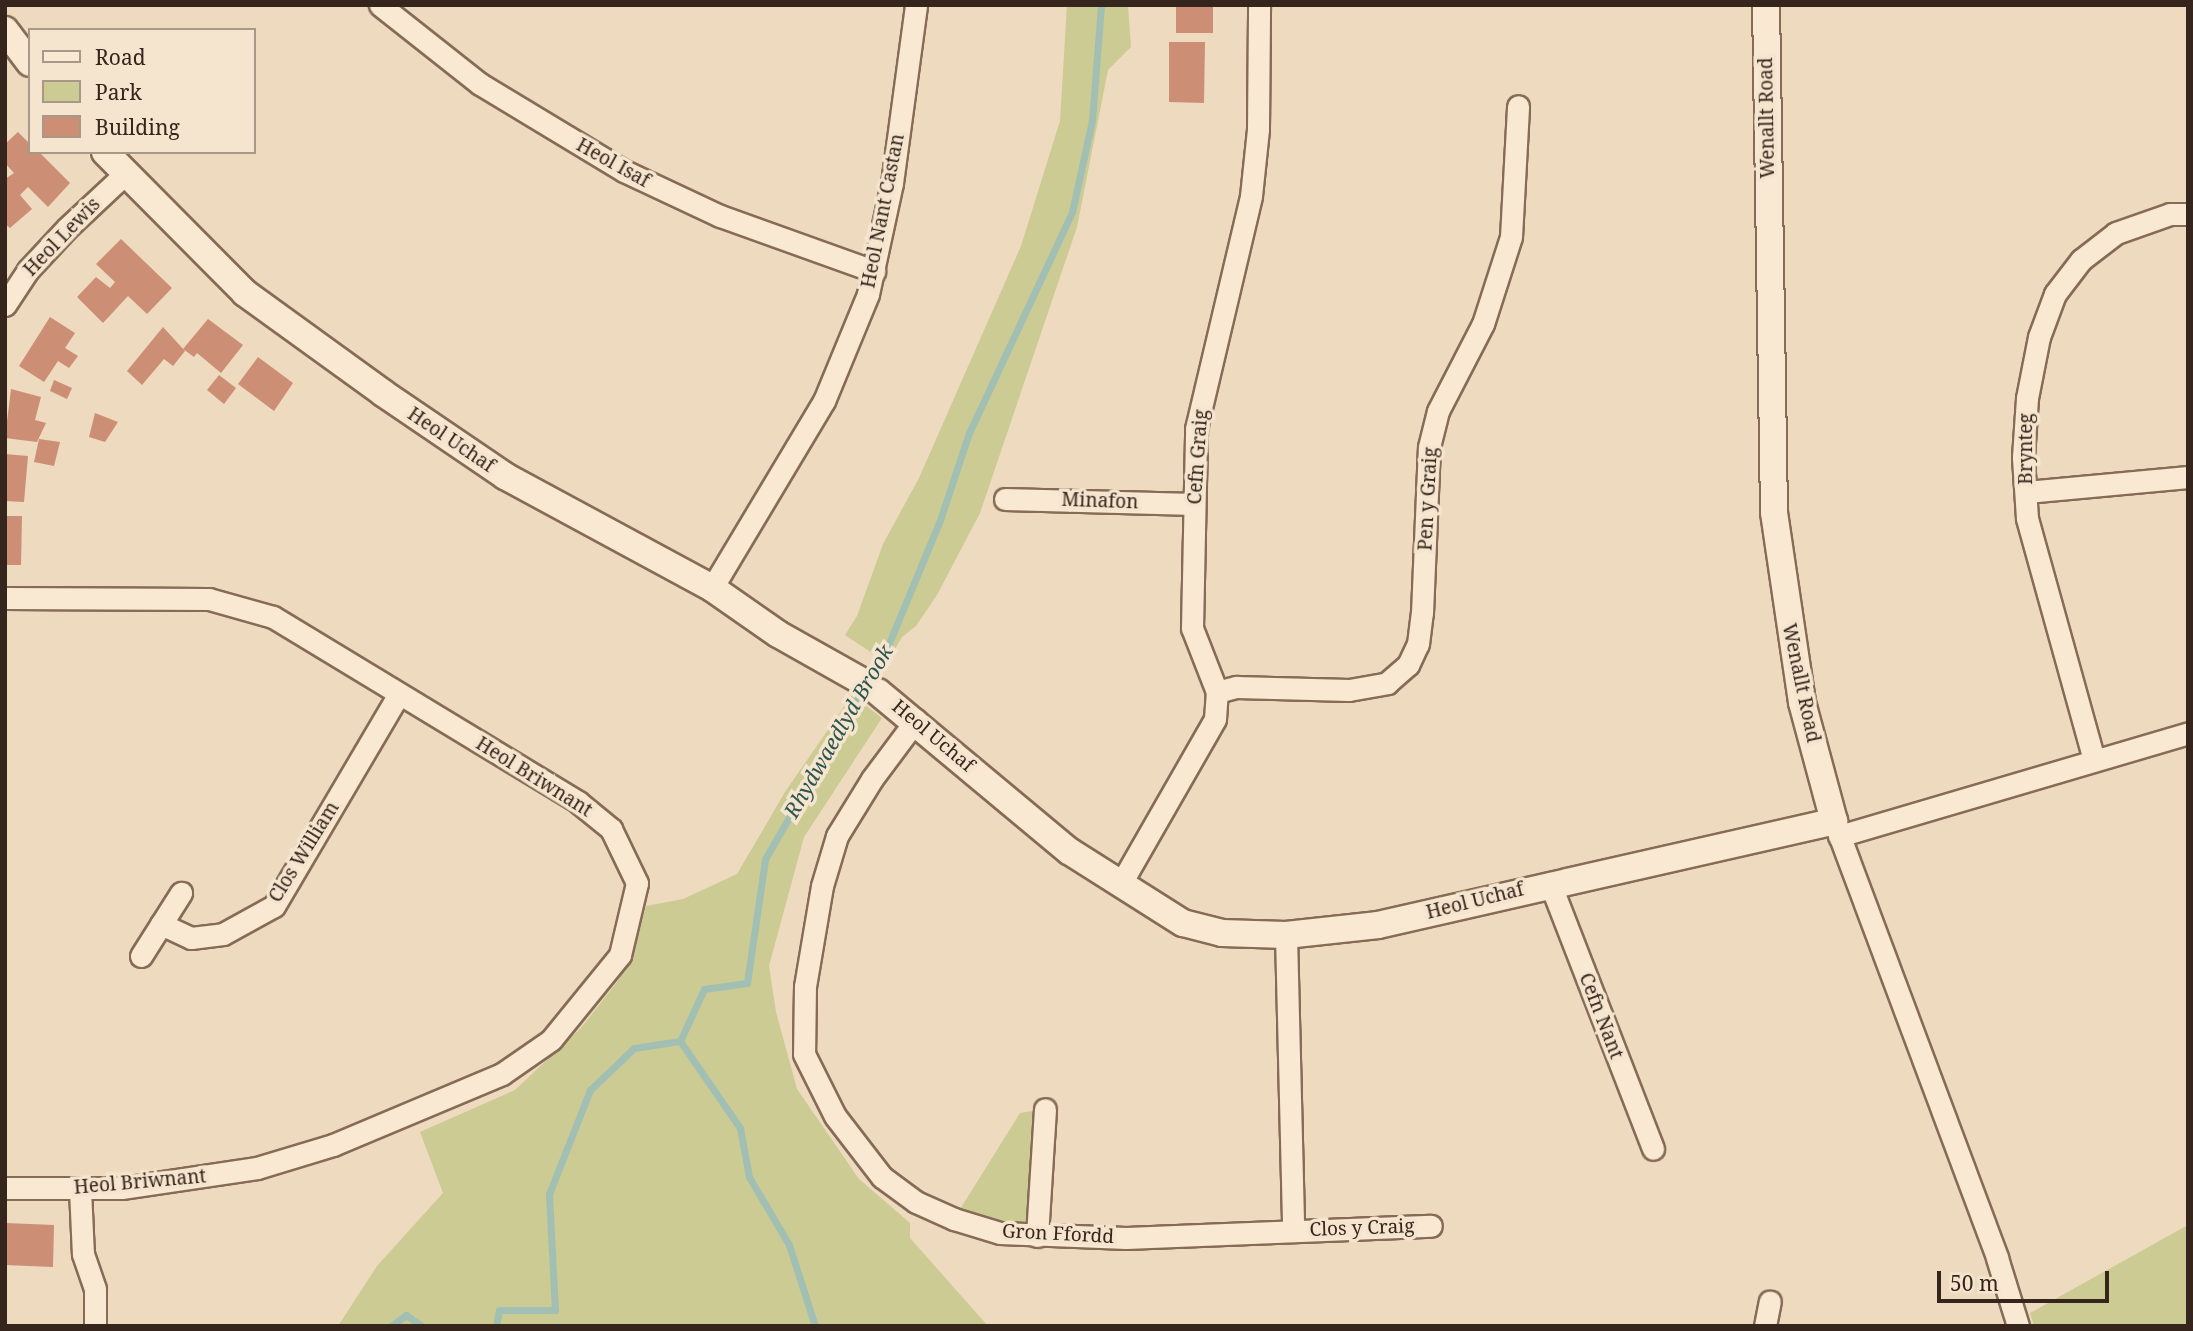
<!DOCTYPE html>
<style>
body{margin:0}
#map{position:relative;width:2193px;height:1331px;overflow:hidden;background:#eedabf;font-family:"Noto Serif",serif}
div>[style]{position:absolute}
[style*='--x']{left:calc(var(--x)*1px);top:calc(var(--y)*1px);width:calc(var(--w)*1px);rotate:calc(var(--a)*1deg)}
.green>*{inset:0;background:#cbcb93}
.stream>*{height:7px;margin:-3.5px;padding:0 3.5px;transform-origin:3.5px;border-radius:3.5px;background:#a2bfb3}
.building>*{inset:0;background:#cc8e74}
.roads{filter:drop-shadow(2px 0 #866b57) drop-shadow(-2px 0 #866b57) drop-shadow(0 2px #866b57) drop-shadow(0 -2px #866b57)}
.minor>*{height:21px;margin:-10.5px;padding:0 10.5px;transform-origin:10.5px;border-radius:10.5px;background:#f9e8d2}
.tertiary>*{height:26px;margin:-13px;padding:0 13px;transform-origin:13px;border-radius:13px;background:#f9e8d2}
span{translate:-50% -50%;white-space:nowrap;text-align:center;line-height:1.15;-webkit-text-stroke:7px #f5e5ce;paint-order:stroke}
.street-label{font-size:19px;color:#35251c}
.water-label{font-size:21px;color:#2b554e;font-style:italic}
.frame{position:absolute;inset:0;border:7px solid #35251c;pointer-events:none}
.legend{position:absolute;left:28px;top:28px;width:228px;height:126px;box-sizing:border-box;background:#f5e5ce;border:2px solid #a89887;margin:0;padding:9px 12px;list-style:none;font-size:21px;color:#35251c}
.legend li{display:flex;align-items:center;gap:14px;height:35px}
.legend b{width:35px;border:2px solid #a89887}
.scale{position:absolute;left:1937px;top:1271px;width:172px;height:32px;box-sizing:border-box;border:4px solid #35251c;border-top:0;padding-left:9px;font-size:21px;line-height:24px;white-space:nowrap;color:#35251c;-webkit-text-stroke:5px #f5e5ce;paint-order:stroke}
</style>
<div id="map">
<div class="green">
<i style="clip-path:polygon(1067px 5px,1128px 5px,1131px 47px,1108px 70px,1077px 227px,980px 513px,937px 595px,916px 626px,902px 637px,887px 663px,845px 635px,857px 616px,883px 544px,919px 478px,1021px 246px,1060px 121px)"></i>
<i style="clip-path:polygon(852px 695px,882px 718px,804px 837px,769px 966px,776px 1012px,797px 1089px,859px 1179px,910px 1223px,910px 1238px,988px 1326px,338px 1326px,377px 1266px,443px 1193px,420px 1132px,515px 1090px,580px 1029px,617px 982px,633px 951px,646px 906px,683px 899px,737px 874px,785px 792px)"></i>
<i style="clip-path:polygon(1045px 1109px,1037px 1236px,954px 1219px,1020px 1113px)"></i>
<i style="clip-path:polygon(2188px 1225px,2188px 1326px,2034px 1326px,2030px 1313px)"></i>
</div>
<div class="stream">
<i style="--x:680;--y:1041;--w:106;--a:55.4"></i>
<i style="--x:740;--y:1128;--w:50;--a:79.6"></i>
<i style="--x:749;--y:1177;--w:79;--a:59.5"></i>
<i style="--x:789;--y:1245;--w:85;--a:72.2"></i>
<i style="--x:391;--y:1326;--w:19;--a:-36"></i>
<i style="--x:406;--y:1315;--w:19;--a:35"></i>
<i style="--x:496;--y:1326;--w:16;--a:-79"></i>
<i style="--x:499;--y:1310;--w:56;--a:0"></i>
<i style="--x:555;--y:1310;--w:116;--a:-93"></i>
<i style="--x:549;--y:1194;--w:112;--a:-68.5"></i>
<i style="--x:590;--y:1090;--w:61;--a:-43.7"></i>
<i style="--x:634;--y:1048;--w:47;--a:-8.7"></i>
<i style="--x:680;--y:1041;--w:57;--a:-65.2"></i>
<i style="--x:704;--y:989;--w:43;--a:-7.9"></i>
<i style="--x:747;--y:983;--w:125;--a:-81.7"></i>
<i style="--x:765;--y:859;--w:244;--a:-60"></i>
<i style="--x:887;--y:648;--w:139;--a:-67.5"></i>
<i style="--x:940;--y:520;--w:92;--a:-71.6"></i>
<i style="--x:969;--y:433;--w:244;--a:-65"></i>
<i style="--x:1072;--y:212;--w:94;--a:-77.7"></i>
<i style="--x:1092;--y:120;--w:115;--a:-85.5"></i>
</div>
<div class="building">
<i style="clip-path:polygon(1176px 5px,1213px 5px,1213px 33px,1176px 33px)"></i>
<i style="clip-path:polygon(1169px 42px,1205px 42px,1204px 103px,1169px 102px)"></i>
<i style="clip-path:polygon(18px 132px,30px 144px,30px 152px,39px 152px,70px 183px,48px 207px,28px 187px,20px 195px,32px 209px,10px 228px,5px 224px,5px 179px,14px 173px,5px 163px,5px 144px)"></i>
<i style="clip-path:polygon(121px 239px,172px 288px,147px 314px,128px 296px,103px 323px,77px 297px,96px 277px,110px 288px,115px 282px,96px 264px)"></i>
<i style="clip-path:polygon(50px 317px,75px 333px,65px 348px,78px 356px,69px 368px,58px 361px,44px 382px,19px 366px)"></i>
<i style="clip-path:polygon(208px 319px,243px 345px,221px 373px,197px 353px,194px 357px,183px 349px)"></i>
<i style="clip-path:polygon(163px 327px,185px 351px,173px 366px,164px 359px,142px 385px,127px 371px)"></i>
<i style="clip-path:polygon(258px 357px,293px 383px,274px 411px,238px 384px)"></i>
<i style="clip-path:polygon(219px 375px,236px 388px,224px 404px,207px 390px)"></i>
<i style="clip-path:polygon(54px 380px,72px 388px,67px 399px,50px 391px)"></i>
<i style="clip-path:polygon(11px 389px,41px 397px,35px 420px,46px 423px,37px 442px,5px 438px)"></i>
<i style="clip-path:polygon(95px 413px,118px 422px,105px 442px,89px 437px)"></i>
<i style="clip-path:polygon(39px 439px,60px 442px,54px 466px,34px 462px)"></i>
<i style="clip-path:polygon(5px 454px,28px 456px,24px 502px,5px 501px)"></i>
<i style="clip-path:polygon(5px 516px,22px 516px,21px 565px,5px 565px)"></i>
<i style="clip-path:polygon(5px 1223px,54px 1225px,53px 1267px,5px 1265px)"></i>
</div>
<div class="roads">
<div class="minor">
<i style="--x:380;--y:5;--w:127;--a:38.3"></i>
<i style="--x:480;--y:84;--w:168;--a:31.1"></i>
<i style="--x:624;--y:171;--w:106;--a:25.1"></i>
<i style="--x:720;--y:216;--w:164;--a:19.7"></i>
<i style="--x:5;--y:305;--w:42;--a:-56.7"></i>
<i style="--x:28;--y:270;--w:57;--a:-47.1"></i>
<i style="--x:67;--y:228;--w:79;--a:-43"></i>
<i style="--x:2026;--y:492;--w:163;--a:-5.3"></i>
<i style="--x:1005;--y:499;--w:189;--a:1.5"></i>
<i style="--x:712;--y:588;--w:218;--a:-59.1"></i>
<i style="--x:824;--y:401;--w:116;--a:-67.6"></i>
<i style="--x:868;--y:294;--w:114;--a:-77.8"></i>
<i style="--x:892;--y:183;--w:180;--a:-82.3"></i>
<i style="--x:5;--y:598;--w:204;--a:0.3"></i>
<i style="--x:209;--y:599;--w:66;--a:15.7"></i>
<i style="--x:273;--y:617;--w:357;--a:31.2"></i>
<i style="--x:578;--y:802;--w:43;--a:39.3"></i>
<i style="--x:611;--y:829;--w:60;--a:64.3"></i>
<i style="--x:637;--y:883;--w:74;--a:103.3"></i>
<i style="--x:620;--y:955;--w:109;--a:129.1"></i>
<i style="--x:551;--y:1040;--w:60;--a:145.2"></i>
<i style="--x:502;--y:1074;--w:183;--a:157.2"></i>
<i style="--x:333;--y:1145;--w:79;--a:163.2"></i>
<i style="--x:257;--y:1168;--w:137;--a:171.6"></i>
<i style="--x:121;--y:1188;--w:116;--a:180"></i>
<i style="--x:1217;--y:692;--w:20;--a:-15"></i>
<i style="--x:1236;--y:687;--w:113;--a:1.5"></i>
<i style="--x:1349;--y:690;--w:39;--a:-10"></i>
<i style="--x:1387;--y:683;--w:28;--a:-41"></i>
<i style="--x:1408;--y:665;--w:23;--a:-65"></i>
<i style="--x:1418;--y:644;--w:31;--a:-83"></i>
<i style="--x:1422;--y:613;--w:166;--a:-87.6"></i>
<i style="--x:1429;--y:447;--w:37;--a:-76"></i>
<i style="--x:1438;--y:411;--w:98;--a:-62.7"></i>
<i style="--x:1483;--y:324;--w:91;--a:-72.2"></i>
<i style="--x:1511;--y:237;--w:131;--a:-86.9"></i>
<i style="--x:916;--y:720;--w:74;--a:126.7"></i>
<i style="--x:872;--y:779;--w:67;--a:121.6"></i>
<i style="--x:837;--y:836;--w:52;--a:106.7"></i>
<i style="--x:822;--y:886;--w:101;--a:99.6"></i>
<i style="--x:805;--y:986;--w:68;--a:90.8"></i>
<i style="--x:804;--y:1054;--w:69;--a:63.4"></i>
<i style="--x:835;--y:1116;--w:77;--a:52.4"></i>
<i style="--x:882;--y:1177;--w:42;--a:36.3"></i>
<i style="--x:916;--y:1202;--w:42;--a:24.1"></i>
<i style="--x:954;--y:1219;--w:48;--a:16.9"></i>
<i style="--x:1000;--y:1233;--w:126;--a:2.3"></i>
<i style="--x:1126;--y:1238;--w:305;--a:-2.3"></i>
<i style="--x:2094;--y:760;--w:251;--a:-105.5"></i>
<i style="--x:2027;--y:518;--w:61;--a:-93.8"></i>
<i style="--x:2023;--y:457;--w:59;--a:-86.1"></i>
<i style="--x:2027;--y:398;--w:62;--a:-78.9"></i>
<i style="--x:2039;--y:337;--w:46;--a:-69.6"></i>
<i style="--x:2055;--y:294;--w:43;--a:-52.6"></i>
<i style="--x:2081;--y:260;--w:44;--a:-37.6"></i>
<i style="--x:2116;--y:233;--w:57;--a:-19.4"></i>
<i style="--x:2170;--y:214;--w:18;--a:0"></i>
<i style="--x:1834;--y:821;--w:466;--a:69.5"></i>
<i style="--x:1997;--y:1258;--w:71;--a:72.8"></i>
<i style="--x:1839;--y:836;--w:364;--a:-16.4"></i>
<i style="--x:1550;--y:883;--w:285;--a:68.8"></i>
<i style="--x:1120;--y:885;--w:191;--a:-60.2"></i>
<i style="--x:1215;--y:719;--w:27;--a:-86"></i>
<i style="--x:1217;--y:692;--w:69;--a:-111.3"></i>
<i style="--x:1192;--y:628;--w:199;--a:-88.8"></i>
<i style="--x:1196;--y:429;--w:239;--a:-76.7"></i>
<i style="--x:1251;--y:196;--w:67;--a:-84"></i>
<i style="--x:1258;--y:129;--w:124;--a:-89.5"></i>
<i style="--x:161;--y:924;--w:33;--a:25"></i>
<i style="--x:191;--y:938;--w:32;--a:-7"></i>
<i style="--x:223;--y:934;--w:58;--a:-28.8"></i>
<i style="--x:274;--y:906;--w:246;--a:-59.5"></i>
<i style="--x:1286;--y:935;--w:295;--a:88.6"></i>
<i style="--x:141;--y:956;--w:75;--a:-57.6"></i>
<i style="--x:80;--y:1189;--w:65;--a:87.4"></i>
<i style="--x:83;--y:1254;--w:37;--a:71"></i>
<i style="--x:95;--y:1289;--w:37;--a:90"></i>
<i style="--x:1037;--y:1236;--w:127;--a:-86.4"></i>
<i style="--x:1765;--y:1326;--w:25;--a:-79"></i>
</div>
<div class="tertiary">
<i style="--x:5;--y:30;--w:41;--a:52.9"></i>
<i style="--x:105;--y:152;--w:199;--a:45.2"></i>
<i style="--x:245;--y:293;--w:170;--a:35.9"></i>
<i style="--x:383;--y:393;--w:148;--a:34.2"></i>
<i style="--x:505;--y:476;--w:235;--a:28.4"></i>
<i style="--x:712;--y:588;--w:80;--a:34.9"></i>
<i style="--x:778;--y:634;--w:92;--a:29.4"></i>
<i style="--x:878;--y:692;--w:249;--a:39.8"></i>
<i style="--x:1069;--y:851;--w:135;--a:32.3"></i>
<i style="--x:1183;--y:923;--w:40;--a:14.4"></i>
<i style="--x:1222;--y:933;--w:64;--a:1.8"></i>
<i style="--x:1286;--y:935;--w:93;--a:-6.2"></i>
<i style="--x:1378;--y:925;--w:468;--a:-12.8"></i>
<i style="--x:1834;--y:821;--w:123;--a:-105.1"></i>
<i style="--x:1802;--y:702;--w:192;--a:-98.4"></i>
<i style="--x:1774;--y:512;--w:507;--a:-90.9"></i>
</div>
</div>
<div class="street-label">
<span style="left:1767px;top:118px;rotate:-91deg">Wenallt Road</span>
<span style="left:613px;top:163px;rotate:29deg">Heol Isaf</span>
<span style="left:883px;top:211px;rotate:-79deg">Heol Nant Castan</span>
<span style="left:62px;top:237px;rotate:-46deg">Heol Lewis</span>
<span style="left:451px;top:440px;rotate:34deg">Heol Uchaf</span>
<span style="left:2026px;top:449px;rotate:-90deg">Brynteg</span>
<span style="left:1198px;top:457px;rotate:-86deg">Cefn Graig</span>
<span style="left:1428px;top:499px;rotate:-87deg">Pen y Graig</span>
<span style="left:1100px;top:501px;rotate:2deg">Minafon</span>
<span style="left:1801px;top:683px;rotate:78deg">Wenallt Road</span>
<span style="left:933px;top:736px;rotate:40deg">Heol Uchaf</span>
<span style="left:534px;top:777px;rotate:32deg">Heol Briwnant</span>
<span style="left:304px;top:852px;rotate:-58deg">Clos William</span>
<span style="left:1475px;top:901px;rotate:-14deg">Heol Uchaf</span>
<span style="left:1601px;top:1016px;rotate:69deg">Cefn Nant</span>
<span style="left:140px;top:1182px;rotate:-5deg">Heol Briwnant</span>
<span style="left:1362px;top:1228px;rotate:-2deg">Clos y Craig</span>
<span style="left:1058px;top:1234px;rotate:3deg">Gron Ffordd</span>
</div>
<div class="water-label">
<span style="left:838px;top:731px;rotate:-60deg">Rhydwaedlyd Brook</span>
</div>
<div class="frame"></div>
<ul class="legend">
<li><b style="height:9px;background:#f9e8d2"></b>Road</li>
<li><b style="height:19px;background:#cbcb93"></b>Park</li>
<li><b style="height:19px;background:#cc8e74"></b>Building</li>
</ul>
<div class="scale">50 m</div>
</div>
